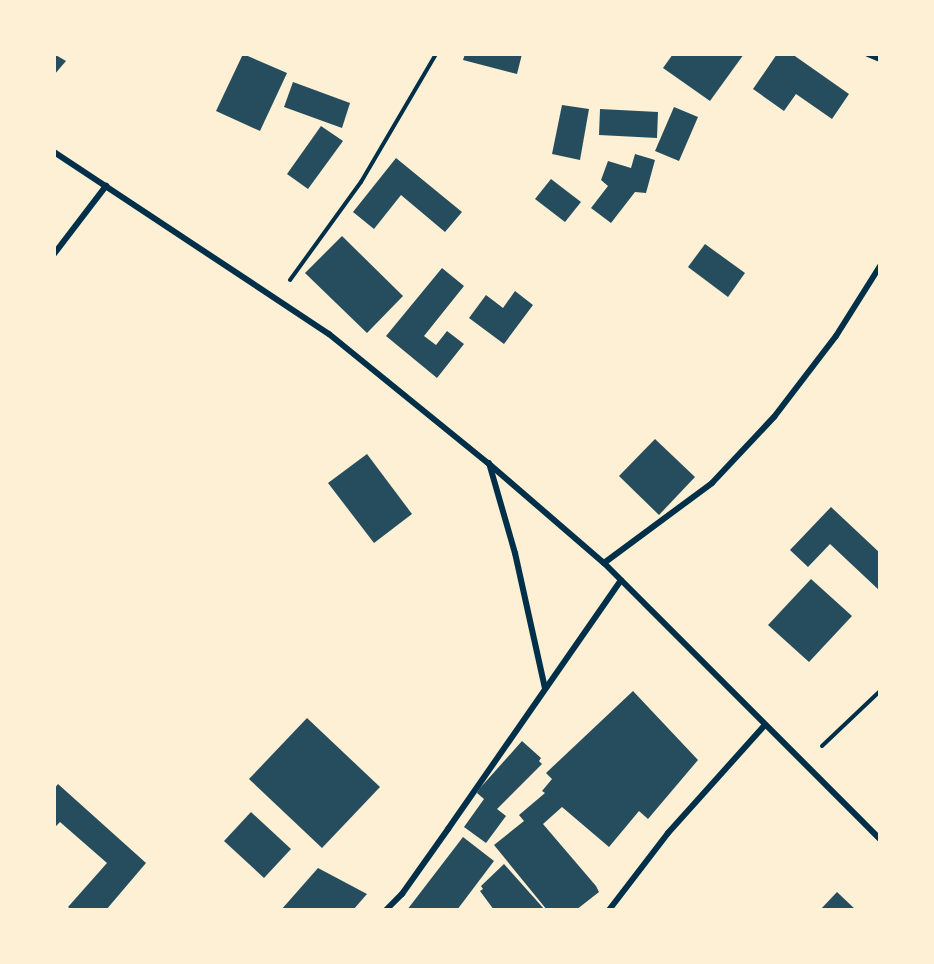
<!DOCTYPE html>
<style>
body{margin:0}
#map{position:relative;width:934px;height:964px;overflow:hidden;background:#fdf0d5;font-family:"Roboto Serif",serif}
div>[style]{position:absolute}
[style*='--x']{left:calc(var(--x)*1px);top:calc(var(--y)*1px);width:calc(var(--w)*1px);rotate:calc(var(--a)*1deg)}
.building>*{inset:0;background:#264d5e}
.path>*{height:4px;margin:-2px;padding:0 2px;transform-origin:2px;border-radius:2px;background:#003049}
.minor>*{height:6px;margin:-3px;padding:0 3px;transform-origin:3px;border-radius:3px;background:#003049}
span{translate:-50% -50%;white-space:nowrap;text-align:center;line-height:1.15;-webkit-text-stroke:5px #fdf0d5;paint-order:stroke}
.frame{position:absolute;inset:0;border:56px solid #fdf0d5;pointer-events:none}
</style>
<div id="map">
<div class="building">
<i style="clip-path:polygon(54px 54px,66px 61px,54px 75px)"></i>
<i style="clip-path:polygon(243px 54px,287px 73px,260px 131px,216px 111px)"></i>
<i style="clip-path:polygon(465px 54px,522px 54px,517px 74px,463px 60px)"></i>
<i style="clip-path:polygon(673px 54px,744px 54px,710px 101px,663px 68px)"></i>
<i style="clip-path:polygon(777px 54px,792px 54px,849px 94px,832px 119px,796px 94px,784px 111px,753px 89px)"></i>
<i style="clip-path:polygon(293px 82px,350px 103px,342px 128px,284px 107px)"></i>
<i style="clip-path:polygon(562px 105px,589px 109px,580px 160px,552px 154px)"></i>
<i style="clip-path:polygon(674px 107px,698px 117px,679px 161px,655px 151px)"></i>
<i style="clip-path:polygon(600px 109px,658px 112px,657px 138px,599px 135px)"></i>
<i style="clip-path:polygon(321px 126px,343px 141px,308px 189px,287px 174px)"></i>
<i style="clip-path:polygon(635px 154px,655px 160px,646px 193px,635px 192px,611px 223px,591px 208px,608px 186px,601px 180px,608px 161px,631px 168px)"></i>
<i style="clip-path:polygon(396px 158px,462px 212px,445px 232px,401px 195px,374px 229px,353px 212px)"></i>
<i style="clip-path:polygon(551px 179px,581px 202px,565px 222px,535px 199px)"></i>
<i style="clip-path:polygon(342px 236px,403px 296px,367px 333px,305px 273px)"></i>
<i style="clip-path:polygon(705px 244px,745px 273px,728px 297px,688px 267px)"></i>
<i style="clip-path:polygon(442px 268px,464px 286px,424px 336px,436px 345px,447px 331px,464px 344px,437px 378px,386px 336px)"></i>
<i style="clip-path:polygon(515px 291px,533px 305px,504px 344px,469px 318px,486px 295px,503px 308px)"></i>
<i style="clip-path:polygon(655px 439px,695px 477px,659px 515px,619px 476px)"></i>
<i style="clip-path:polygon(367px 454px,412px 514px,374px 543px,328px 483px)"></i>
<i style="clip-path:polygon(831px 507px,880px 553px,880px 591px,830px 544px,808px 567px,790px 550px)"></i>
<i style="clip-path:polygon(811px 579px,852px 616px,809px 662px,768px 625px)"></i>
<i style="clip-path:polygon(633px 691px,698px 760px,648px 819px,639px 811px,609px 847px,562px 807px,543px 824px,596px 886px,599px 892px,576px 910px,547px 910px,494px 845px,524px 821px,519px 815px,545px 793px,542px 791px,552px 779px,546px 773px)"></i>
<i style="clip-path:polygon(307px 718px,380px 787px,322px 848px,249px 779px)"></i>
<i style="clip-path:polygon(522px 741px,541px 758px,539px 761px,542px 764px,497px 809px,506px 816px,486px 843px,464px 827px,484px 799px,477px 793px,480px 788px)"></i>
<i style="clip-path:polygon(58px 784px,146px 863px,106px 910px,72px 910px,68px 907px,107px 863px,60px 822px,54px 828px,54px 789px)"></i>
<i style="clip-path:polygon(251px 812px,291px 849px,264px 878px,224px 841px)"></i>
<i style="clip-path:polygon(463px 837px,494px 861px,457px 910px,407px 910px)"></i>
<i style="clip-path:polygon(504px 864px,545px 910px,494px 910px,480px 891px,483px 889px,481px 886px)"></i>
<i style="clip-path:polygon(318px 868px,367px 894px,353px 910px,281px 910px)"></i>
<i style="clip-path:polygon(837px 892px,856px 910px,820px 910px)"></i>
</div>
<div class="path">
<i style="--x:290;--y:280;--w:121;--a:-54.1"></i>
<i style="--x:361;--y:182;--w:148;--a:-59.6"></i>
<i style="--x:822;--y:746;--w:80;--a:-43.5"></i>
</div>
<div class="minor">
<i style="--x:868;--y:54;--w:13;--a:23"></i>
<i style="--x:54;--y:152;--w:330;--a:33.5"></i>
<i style="--x:329;--y:334;--w:205;--a:39.1"></i>
<i style="--x:488;--y:463;--w:153;--a:40.8"></i>
<i style="--x:604;--y:563;--w:390;--a:45"></i>
<i style="--x:54;--y:254;--w:86;--a:-52.6"></i>
<i style="--x:489;--y:463;--w:94;--a:73.9"></i>
<i style="--x:515;--y:553;--w:138;--a:77.5"></i>
<i style="--x:604;--y:563;--w:134;--a:-36.5"></i>
<i style="--x:712;--y:483;--w:91;--a:-46.8"></i>
<i style="--x:774;--y:417;--w:102;--a:-52.6"></i>
<i style="--x:836;--y:336;--w:83;--a:-57.8"></i>
<i style="--x:386;--y:910;--w:23;--a:-45"></i>
<i style="--x:402;--y:894;--w:80;--a:-54.7"></i>
<i style="--x:448;--y:829;--w:303;--a:-55.2"></i>
<i style="--x:609;--y:910;--w:97;--a:-52.5"></i>
<i style="--x:668;--y:833;--w:145;--a:-48.1"></i>
</div>
<div class="frame"></div>
</div>
